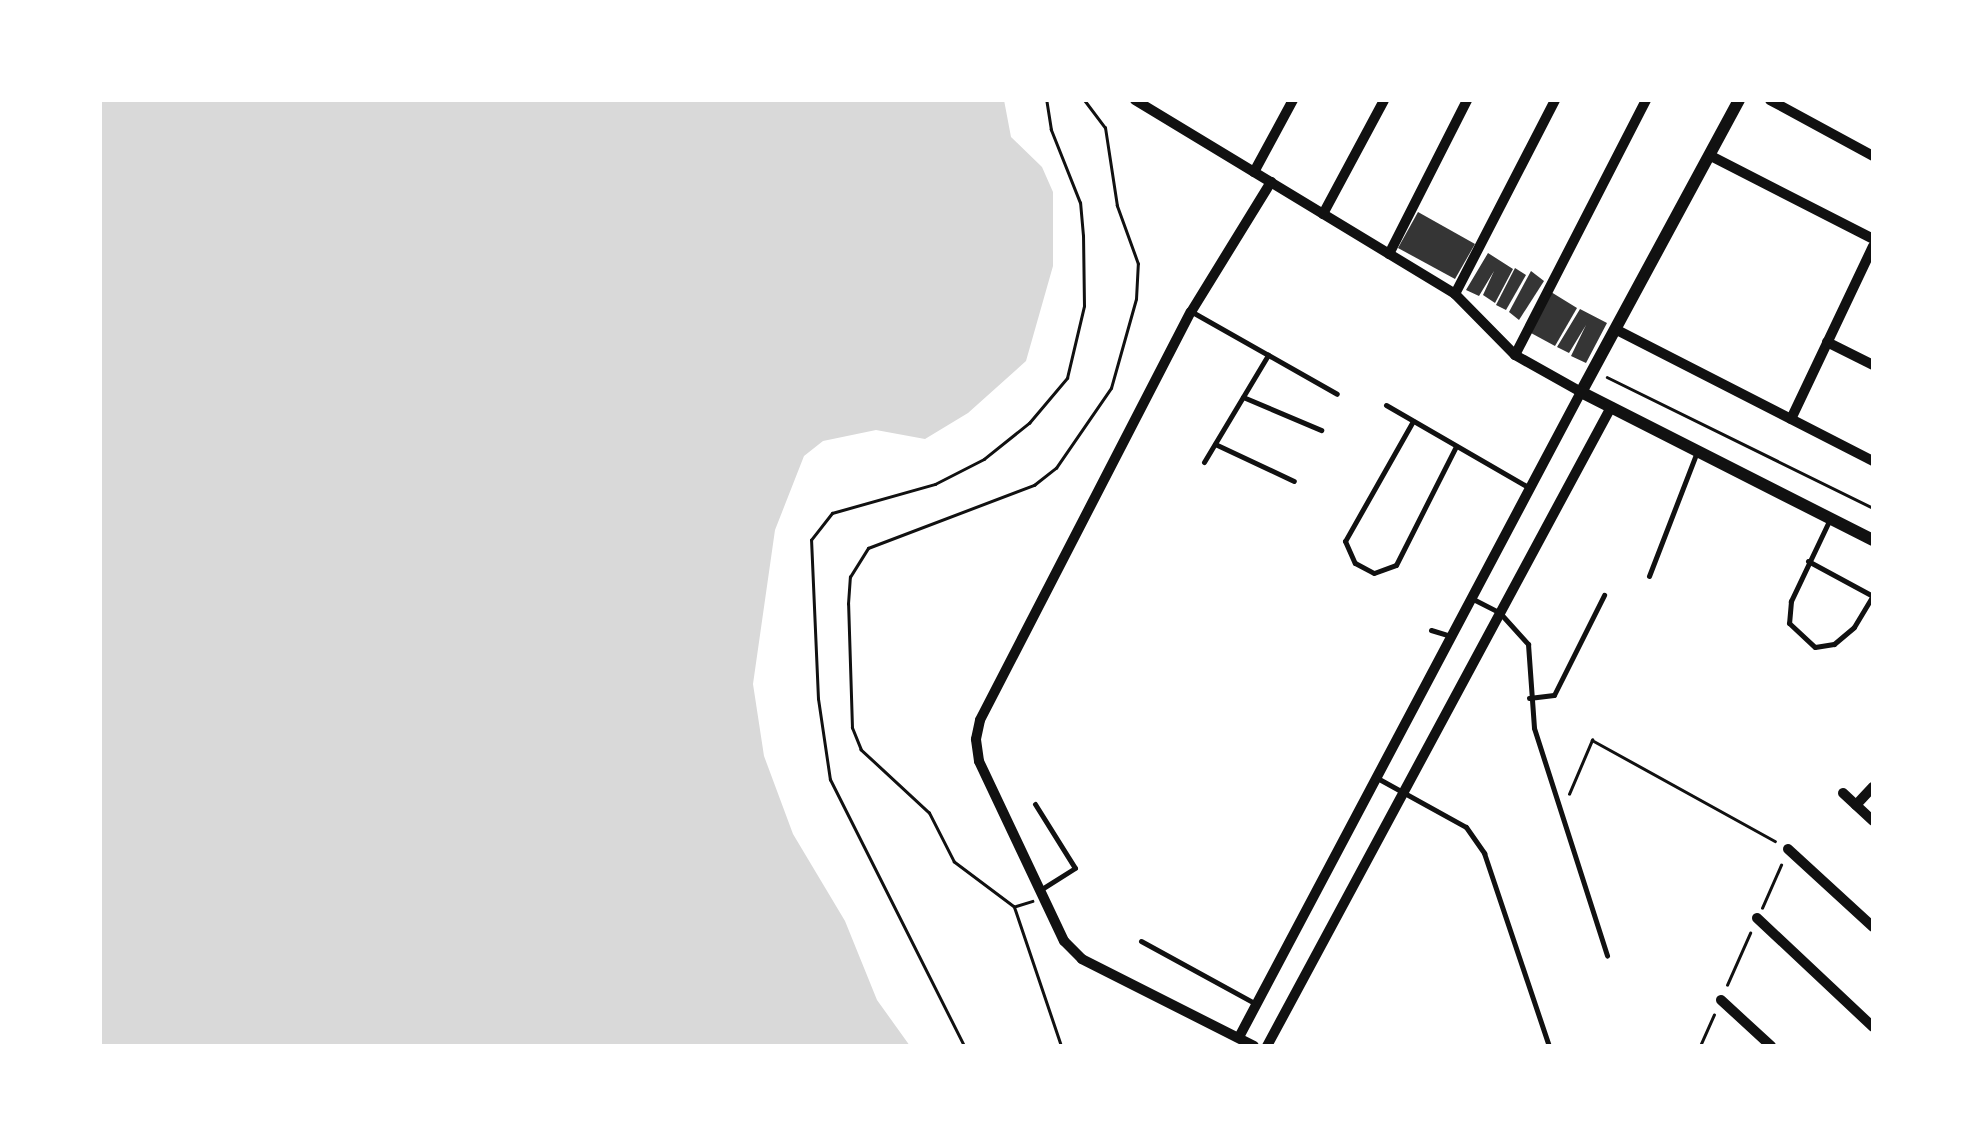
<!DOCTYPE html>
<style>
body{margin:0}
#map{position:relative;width:1973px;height:1146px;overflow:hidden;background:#fff;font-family:"Varela Round",sans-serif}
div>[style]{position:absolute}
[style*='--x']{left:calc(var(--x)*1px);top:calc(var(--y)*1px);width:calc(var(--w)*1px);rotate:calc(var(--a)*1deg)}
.water>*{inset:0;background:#d9d9d9}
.building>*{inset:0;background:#353535}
.path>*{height:2.5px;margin:-1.25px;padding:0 1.25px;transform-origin:1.25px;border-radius:1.25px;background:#111}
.service>*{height:5px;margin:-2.5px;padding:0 2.5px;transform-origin:2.5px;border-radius:2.5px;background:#111}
.minor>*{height:10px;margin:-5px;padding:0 5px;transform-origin:5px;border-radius:5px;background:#111}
.tertiary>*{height:12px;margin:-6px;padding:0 6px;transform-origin:6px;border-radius:6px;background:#111}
span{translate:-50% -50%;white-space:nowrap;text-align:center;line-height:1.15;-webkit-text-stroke:9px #fff;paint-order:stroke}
.frame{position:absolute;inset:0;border:102px solid #fff;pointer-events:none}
</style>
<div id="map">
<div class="water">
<i style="clip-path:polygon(100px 100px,1004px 100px,1011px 137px,1042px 167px,1053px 192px,1053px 266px,1026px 361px,968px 413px,925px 439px,876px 430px,823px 441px,804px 456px,775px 530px,753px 684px,764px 756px,793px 834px,845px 921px,877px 1000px,910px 1046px,100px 1046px)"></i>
</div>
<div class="building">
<i style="clip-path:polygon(1418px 212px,1475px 244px,1455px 279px,1398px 248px)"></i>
<i style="clip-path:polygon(1488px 253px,1513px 269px,1495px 303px,1483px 295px,1494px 271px,1479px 296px,1466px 290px)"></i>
<i style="clip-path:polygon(1515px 268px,1526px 275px,1506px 310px,1496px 305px)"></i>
<i style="clip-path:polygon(1531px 271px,1544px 281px,1519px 320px,1509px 312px)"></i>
<i style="clip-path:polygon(1551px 292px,1577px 308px,1555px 346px,1531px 333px)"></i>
<i style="clip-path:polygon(1580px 309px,1607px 323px,1586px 363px,1571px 356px,1586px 325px,1569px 353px,1557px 347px)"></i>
</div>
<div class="path">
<i style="--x:1607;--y:377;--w:297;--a:26.2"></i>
<i style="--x:1569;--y:794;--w:59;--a:-66.9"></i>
<i style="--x:1592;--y:740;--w:209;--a:28.9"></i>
<i style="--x:1016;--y:906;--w:17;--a:-17"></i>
<i style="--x:1762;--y:908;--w:47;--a:-66.2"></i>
<i style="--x:1727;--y:985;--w:57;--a:-66.1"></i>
<i style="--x:964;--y:1046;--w:298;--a:-116.7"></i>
<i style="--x:830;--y:780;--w:82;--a:-98.4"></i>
<i style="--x:818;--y:699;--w:159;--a:-92.5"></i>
<i style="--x:811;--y:540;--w:34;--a:-52"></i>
<i style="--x:832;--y:513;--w:107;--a:-15.7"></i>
<i style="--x:935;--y:484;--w:55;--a:-27"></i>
<i style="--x:984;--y:459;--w:58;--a:-38.7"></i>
<i style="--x:1029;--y:423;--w:59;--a:-49.8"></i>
<i style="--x:1067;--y:378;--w:74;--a:-76.7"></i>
<i style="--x:1084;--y:306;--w:70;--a:-90.8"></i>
<i style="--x:1083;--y:236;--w:33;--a:-95"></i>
<i style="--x:1080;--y:203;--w:79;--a:-111.7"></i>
<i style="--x:1051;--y:130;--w:30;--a:-99"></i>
<i style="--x:1061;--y:1046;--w:147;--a:-108.7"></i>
<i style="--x:1014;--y:907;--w:75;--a:-143.1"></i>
<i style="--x:954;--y:862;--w:55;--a:-117"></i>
<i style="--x:929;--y:813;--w:93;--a:-137.2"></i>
<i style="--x:861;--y:750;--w:24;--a:-112"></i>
<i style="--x:852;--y:728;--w:124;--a:-91.8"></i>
<i style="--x:848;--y:604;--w:27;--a:-86"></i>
<i style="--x:850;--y:577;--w:34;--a:-58"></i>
<i style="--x:868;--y:548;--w:178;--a:-20.8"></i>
<i style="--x:1034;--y:485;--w:28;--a:-38"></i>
<i style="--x:1056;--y:468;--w:97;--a:-55.5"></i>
<i style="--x:1111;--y:388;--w:92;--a:-74.3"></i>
<i style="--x:1136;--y:299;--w:35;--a:-87"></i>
<i style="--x:1138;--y:264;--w:62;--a:-109.9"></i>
<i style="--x:1117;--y:206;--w:79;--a:-98.7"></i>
<i style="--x:1105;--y:128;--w:35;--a:-127"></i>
<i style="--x:1700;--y:1046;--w:34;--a:-66"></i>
</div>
<div class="service">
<i style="--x:1194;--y:313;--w:164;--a:29.5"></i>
<i style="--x:1243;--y:397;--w:85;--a:22.9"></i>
<i style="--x:1386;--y:405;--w:166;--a:30"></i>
<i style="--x:1413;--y:421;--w:138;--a:119.5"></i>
<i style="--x:1345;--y:541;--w:24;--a:66"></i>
<i style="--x:1355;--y:563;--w:21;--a:28"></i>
<i style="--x:1374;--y:573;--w:23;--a:-20"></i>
<i style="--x:1396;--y:565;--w:133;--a:-63.2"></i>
<i style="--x:1215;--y:444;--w:87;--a:25.1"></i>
<i style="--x:1204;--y:462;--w:125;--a:-59.1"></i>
<i style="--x:1829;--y:521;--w:89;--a:115.4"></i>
<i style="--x:1791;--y:601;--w:22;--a:95"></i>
<i style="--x:1789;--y:623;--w:35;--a:43"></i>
<i style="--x:1815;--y:647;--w:19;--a:-9"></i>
<i style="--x:1834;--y:644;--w:26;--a:-40"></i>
<i style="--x:1854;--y:627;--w:37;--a:-59"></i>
<i style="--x:1808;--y:561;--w:72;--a:28.4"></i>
<i style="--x:1649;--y:576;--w:131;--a:-68.9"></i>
<i style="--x:1473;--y:599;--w:30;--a:27"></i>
<i style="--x:1500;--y:613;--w:42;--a:47.9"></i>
<i style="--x:1528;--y:644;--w:84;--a:85.9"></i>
<i style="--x:1534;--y:728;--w:239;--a:72.2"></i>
<i style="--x:1431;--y:630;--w:21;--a:17"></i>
<i style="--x:1529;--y:698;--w:25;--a:-7"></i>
<i style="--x:1554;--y:695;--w:112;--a:-63.4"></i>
<i style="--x:1379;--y:779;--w:99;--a:28.9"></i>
<i style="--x:1466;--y:827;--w:32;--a:55"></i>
<i style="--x:1484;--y:853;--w:204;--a:71.4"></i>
<i style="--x:1035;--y:804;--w:75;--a:58"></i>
<i style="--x:1075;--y:868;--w:41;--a:147.8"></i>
<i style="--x:1141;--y:941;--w:131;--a:28.7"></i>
</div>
<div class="minor">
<i style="--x:1135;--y:100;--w:374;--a:31.2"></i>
<i style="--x:1455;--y:294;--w:86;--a:45.5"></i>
<i style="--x:1515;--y:355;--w:76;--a:29.3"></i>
<i style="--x:1581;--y:392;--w:730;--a:117.93"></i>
<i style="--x:1770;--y:100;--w:117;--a:28.5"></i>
<i style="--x:1709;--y:155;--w:184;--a:27.1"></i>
<i style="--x:1254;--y:172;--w:82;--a:-61.6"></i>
<i style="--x:1323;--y:214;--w:129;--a:-61.8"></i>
<i style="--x:1389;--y:254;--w:173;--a:-63.1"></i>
<i style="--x:1455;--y:294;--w:218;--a:-62.7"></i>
<i style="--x:1615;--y:329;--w:290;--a:27.1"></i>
<i style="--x:1827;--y:342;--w:51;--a:26.6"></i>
<i style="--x:1515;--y:355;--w:287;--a:-62.8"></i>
<i style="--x:1791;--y:419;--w:191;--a:-64.6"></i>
<i style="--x:1843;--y:793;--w:41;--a:43"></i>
<i style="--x:1856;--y:805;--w:25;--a:-47"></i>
<i style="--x:1788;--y:849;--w:115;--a:42.5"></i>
<i style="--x:1757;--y:918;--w:159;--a:43.2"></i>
<i style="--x:1721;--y:1000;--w:68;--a:42.6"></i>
<i style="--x:1254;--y:1046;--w:193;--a:-153.2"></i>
<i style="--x:1082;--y:959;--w:25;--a:-135"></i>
<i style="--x:1064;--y:941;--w:199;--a:-115.3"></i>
<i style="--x:979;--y:761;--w:22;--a:-98"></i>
<i style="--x:976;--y:739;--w:19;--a:-78"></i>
<i style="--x:980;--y:720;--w:459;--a:-62.7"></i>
<i style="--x:1191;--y:312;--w:153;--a:-58.4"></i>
<i style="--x:1267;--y:1046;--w:726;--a:-61.7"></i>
</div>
<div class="tertiary">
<i style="--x:1739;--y:100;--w:332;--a:118.4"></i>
<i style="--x:1581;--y:392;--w:327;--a:26.9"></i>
</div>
<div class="frame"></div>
</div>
